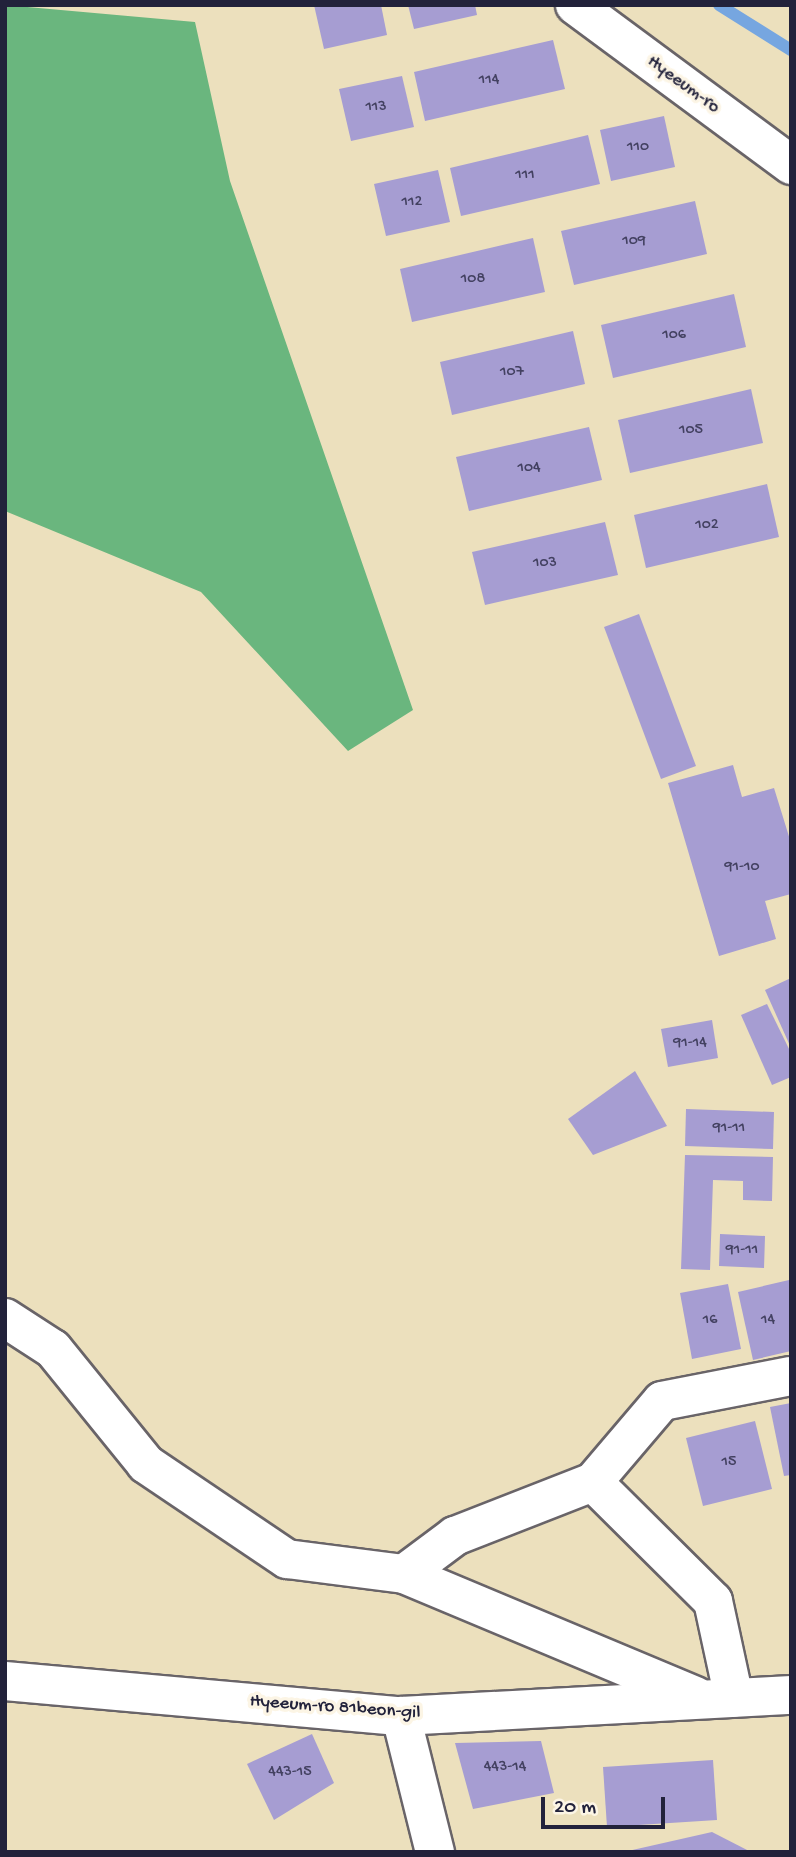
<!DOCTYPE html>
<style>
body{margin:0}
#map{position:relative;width:796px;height:1857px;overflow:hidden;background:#ece0bd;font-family:"Gochi Hand",sans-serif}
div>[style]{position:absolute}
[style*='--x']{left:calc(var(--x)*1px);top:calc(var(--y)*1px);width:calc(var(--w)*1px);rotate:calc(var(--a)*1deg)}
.forest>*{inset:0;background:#6ab67e}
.stream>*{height:12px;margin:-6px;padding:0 6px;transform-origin:6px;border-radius:6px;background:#76a6e0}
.building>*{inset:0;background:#a69dd2}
.roads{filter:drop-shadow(2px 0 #696468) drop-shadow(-2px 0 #696468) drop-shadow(0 2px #696468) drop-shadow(0 -2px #696468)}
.minor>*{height:38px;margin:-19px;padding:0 19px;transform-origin:19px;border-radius:19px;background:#fff}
span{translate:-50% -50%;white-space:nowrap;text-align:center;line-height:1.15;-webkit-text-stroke:7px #fcf5e5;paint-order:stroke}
.number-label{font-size:16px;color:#434161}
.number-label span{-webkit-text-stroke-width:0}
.street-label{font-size:19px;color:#22223b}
.frame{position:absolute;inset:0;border:7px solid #22223b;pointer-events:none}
.scale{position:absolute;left:541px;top:1797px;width:124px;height:32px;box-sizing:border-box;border:4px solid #22223b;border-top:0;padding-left:9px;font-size:21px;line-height:24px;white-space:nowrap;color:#22223b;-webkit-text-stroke:5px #fcf5e5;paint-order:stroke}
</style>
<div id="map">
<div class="forest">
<i style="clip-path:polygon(5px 5px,195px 22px,230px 181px,413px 710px,348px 751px,201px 592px,5px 511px)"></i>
</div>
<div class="stream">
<i style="--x:719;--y:5;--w:85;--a:32"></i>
</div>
<div class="building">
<i style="clip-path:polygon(314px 5px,381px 5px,387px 35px,324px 49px)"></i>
<i style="clip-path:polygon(408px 5px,475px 5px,477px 15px,414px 29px)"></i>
<i style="clip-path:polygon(553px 40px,565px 89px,425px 121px,414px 72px)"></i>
<i style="clip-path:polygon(402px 76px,414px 127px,351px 141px,339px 89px)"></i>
<i style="clip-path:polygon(664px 116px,675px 167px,611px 181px,600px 130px)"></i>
<i style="clip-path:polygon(588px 135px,600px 184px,461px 216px,450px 168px)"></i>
<i style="clip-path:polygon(438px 170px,450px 222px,386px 236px,374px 184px)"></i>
<i style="clip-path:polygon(695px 201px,707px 254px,574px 285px,561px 231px)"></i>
<i style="clip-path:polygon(533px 238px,545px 292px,412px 322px,400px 269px)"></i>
<i style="clip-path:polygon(734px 294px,746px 347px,613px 378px,601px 325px)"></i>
<i style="clip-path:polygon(573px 331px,585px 384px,452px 415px,440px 362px)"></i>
<i style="clip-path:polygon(751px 389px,763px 443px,630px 473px,618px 420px)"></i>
<i style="clip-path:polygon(589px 427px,602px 480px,469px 511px,456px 457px)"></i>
<i style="clip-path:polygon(767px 484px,779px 537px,646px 568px,634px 515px)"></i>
<i style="clip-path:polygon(605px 522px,618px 575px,485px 605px,472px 552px)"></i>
<i style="clip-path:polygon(639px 614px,696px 766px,661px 779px,604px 627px)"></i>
<i style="clip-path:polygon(733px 765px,742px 797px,774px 788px,791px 843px,791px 894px,765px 901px,776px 939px,719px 956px,668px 783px)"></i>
<i style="clip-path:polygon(791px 978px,791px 1048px,765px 990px)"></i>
<i style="clip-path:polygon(767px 1004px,791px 1053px,791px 1077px,772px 1085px,741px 1015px)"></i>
<i style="clip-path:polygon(712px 1020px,718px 1058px,668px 1067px,661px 1029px)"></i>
<i style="clip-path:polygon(635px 1071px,667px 1126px,593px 1155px,568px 1119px)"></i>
<i style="clip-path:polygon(686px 1109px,774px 1112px,773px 1149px,685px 1146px)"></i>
<i style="clip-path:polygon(685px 1155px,773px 1157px,772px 1201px,743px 1200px,743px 1181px,713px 1180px,710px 1270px,681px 1269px)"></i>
<i style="clip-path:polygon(720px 1234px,765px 1236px,764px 1268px,719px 1266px)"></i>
<i style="clip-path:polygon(789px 1280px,791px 1351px,753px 1360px,738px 1292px)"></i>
<i style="clip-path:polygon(728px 1284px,741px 1349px,692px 1359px,680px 1293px)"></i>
<i style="clip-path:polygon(791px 1403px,791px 1475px,784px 1476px,770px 1407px)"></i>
<i style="clip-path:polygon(755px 1421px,772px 1489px,703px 1506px,686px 1438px)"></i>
<i style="clip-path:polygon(312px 1734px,334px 1783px,274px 1820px,247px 1764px)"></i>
<i style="clip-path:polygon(541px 1741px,554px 1793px,473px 1809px,455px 1743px)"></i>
<i style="clip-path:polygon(713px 1760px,717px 1820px,607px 1827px,603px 1767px)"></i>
<i style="clip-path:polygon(712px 1832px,751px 1852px,628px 1852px,628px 1851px)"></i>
</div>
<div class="roads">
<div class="minor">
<i style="--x:575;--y:5;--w:269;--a:36.5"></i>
<i style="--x:5;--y:1318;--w:57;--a:32.9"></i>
<i style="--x:53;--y:1349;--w:148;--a:51"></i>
<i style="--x:146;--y:1464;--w:170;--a:34"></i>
<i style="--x:287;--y:1559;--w:118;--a:7.3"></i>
<i style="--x:404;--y:1574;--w:64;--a:-36.7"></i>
<i style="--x:455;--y:1536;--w:148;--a:-21.4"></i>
<i style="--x:593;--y:1482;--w:106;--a:-49.6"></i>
<i style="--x:662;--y:1401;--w:131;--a:-11"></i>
<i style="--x:593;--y:1482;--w:169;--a:44.8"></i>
<i style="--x:713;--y:1601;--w:99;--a:77.8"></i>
<i style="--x:404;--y:1574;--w:316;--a:22.7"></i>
<i style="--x:5;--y:1681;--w:398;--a:5.1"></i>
<i style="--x:401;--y:1716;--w:391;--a:-3.1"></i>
<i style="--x:401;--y:1716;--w:140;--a:76"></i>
</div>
</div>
<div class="number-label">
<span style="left:489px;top:81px">114</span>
<span style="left:376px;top:108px">113</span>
<span style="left:638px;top:148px">110</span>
<span style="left:525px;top:176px">111</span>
<span style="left:412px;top:203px">112</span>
<span style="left:634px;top:242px">109</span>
<span style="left:473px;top:280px">108</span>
<span style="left:674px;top:336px">106</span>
<span style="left:512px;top:373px">107</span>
<span style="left:691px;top:431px">105</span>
<span style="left:529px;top:469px">104</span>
<span style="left:707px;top:526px">102</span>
<span style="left:545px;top:564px">103</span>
<span style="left:742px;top:868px">91-10</span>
<span style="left:690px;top:1044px">91-14</span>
<span style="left:729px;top:1129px">91-11</span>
<span style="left:742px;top:1251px">91-11</span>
<span style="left:710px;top:1321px">16</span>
<span style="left:768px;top:1321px">14</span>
<span style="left:729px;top:1463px">15</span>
<span style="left:505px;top:1768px">443-14</span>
<span style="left:290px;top:1773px">443-15</span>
</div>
<div class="street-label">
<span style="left:683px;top:85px;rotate:36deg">Hyeeum-ro</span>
<span style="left:335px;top:1708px;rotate:4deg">Hyeeum-ro 81beon-gil</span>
</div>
<div class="frame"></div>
<div class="scale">20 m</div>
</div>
